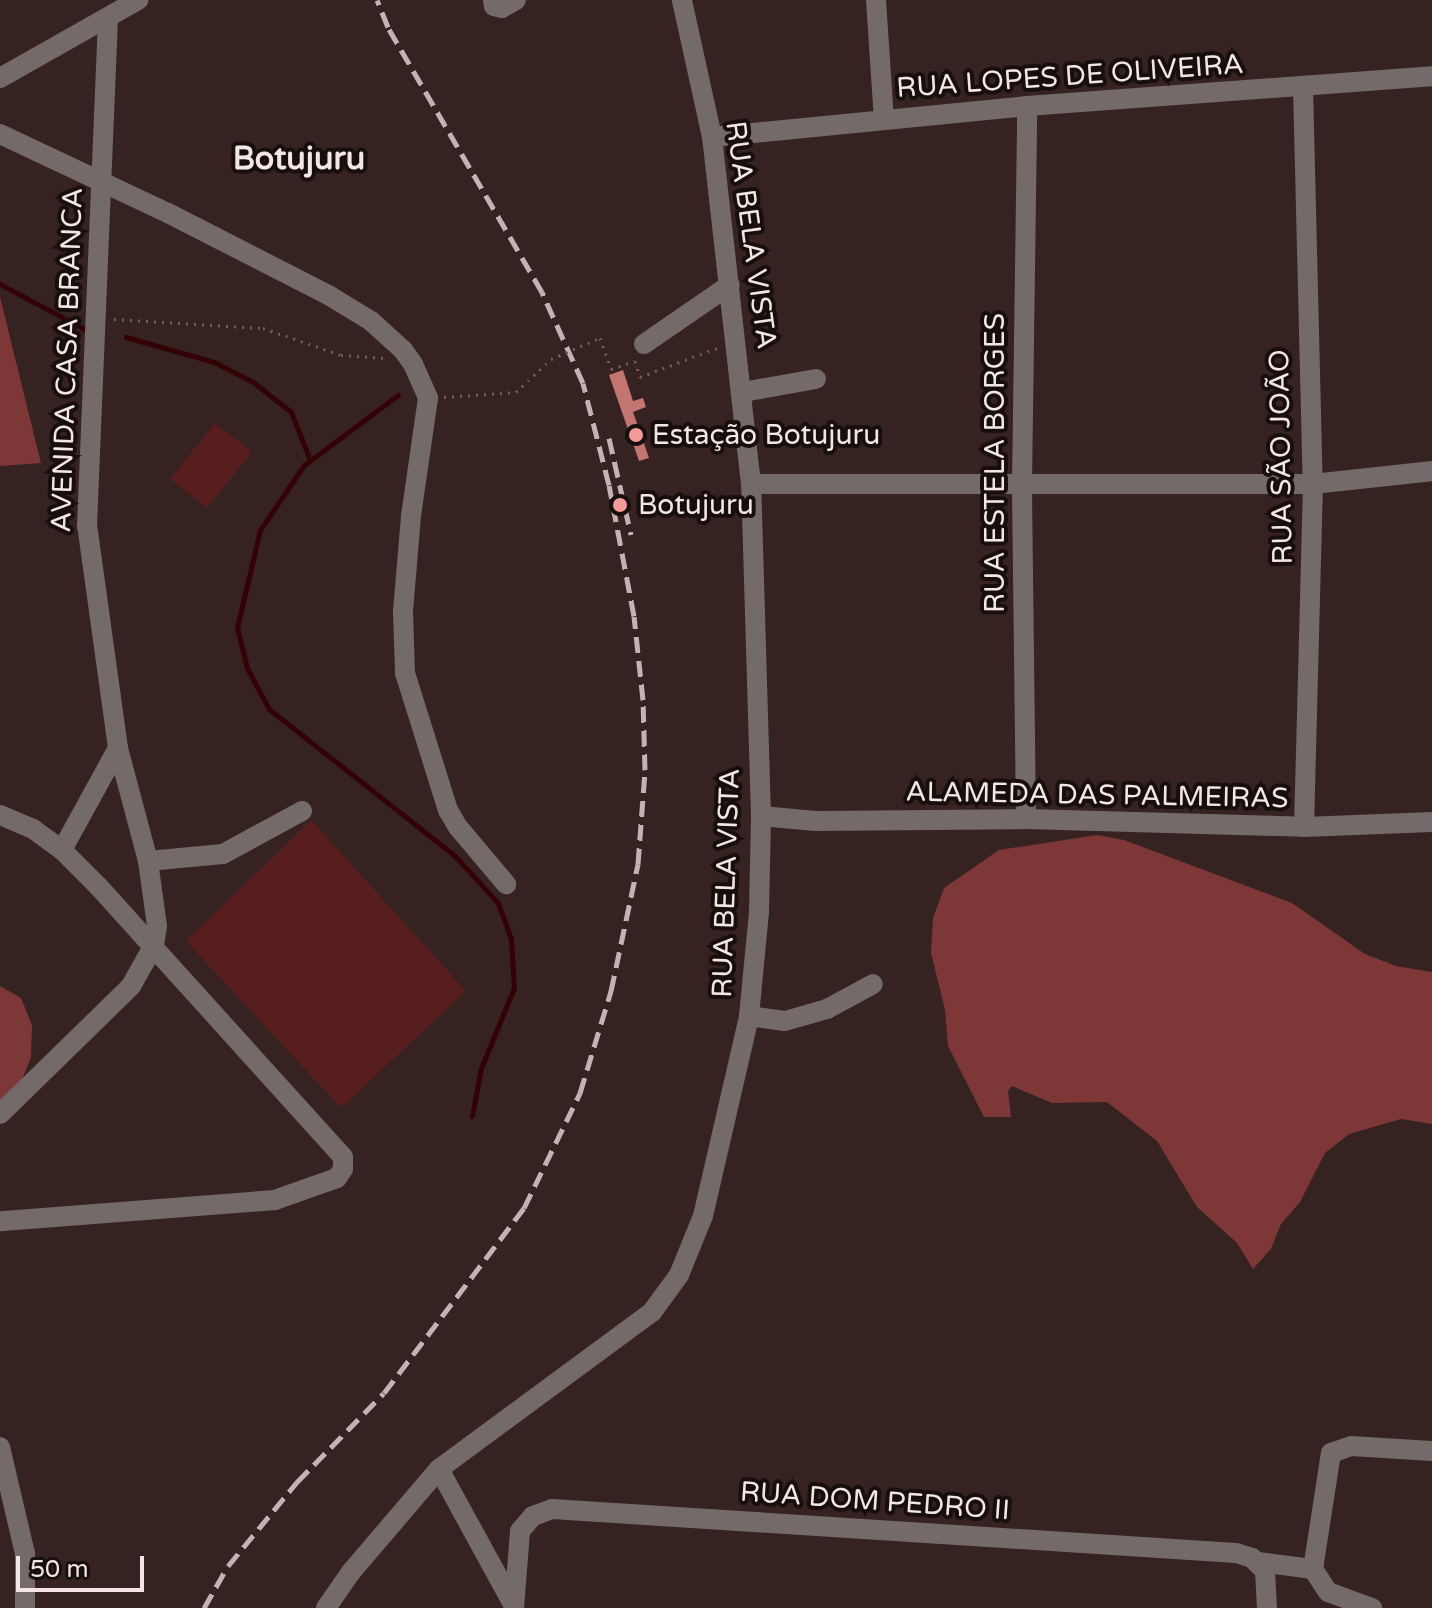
<!DOCTYPE html>
<meta charset="utf-8">
<style>
body{margin:0}
#map{position:relative;width:1432px;height:1608px;overflow:hidden;background:#362221;font-family:"Varela Round",sans-serif}
div>[style]{position:absolute}
[style*='--x']{left:calc(var(--x)*1px);top:calc(var(--y)*1px);width:calc(var(--w)*1px);rotate:calc(var(--a)*1deg)}
.green>*{inset:0;background:#581e1e}
.forest>*{inset:0;background:#7d3736}
.stream>*{height:5px;margin:-2.5px;padding:0 2.5px;transform-origin:2.5px;border-radius:2.5px;background:#330205}
.building>*{inset:0;background:#c27571}
.path>*{height:3px;margin-top:-1.5px;transform-origin:0;background:repeating-linear-gradient(90deg,#6f5d5c 0 2px,transparent 0 8px)}
.minor>*{height:20px;margin:-10px;padding:0 10px;transform-origin:10px;border-radius:10px;background:#746a69}
.rail>*{height:5px;margin-top:-2.5px;transform-origin:0;background:repeating-linear-gradient(90deg,#c3b3b2 0 16px,transparent 0 24px)}
.path-bridge>*{height:3px;margin-top:-1.5px;transform-origin:0;background:repeating-linear-gradient(90deg,#6f5d5c 0 2px,transparent 0 8px)}
.dots>*{width:22px;height:22px;translate:-50% -50%;box-sizing:border-box;border:4px solid #170e0e;border-radius:50%}
span{translate:-50% -50%;white-space:nowrap;text-align:center;line-height:1.15;-webkit-text-stroke:8px #170e0e;paint-order:stroke}
.street-label{font-size:28px;color:#f4e6e5}
.poi-label{font-size:28px;color:#f4e6e5}
.left{translate:0 -50%;text-align:left}
.quarter-label{font-size:32px;color:#f4e6e5;font-weight:700}
.scale{position:absolute;left:16px;top:1556px;width:128px;height:36px;box-sizing:border-box;border:4px solid #f4e6e5;border-top:0;padding-left:10px;font-size:24px;line-height:28px;white-space:nowrap;color:#f4e6e5;-webkit-text-stroke:6px #170e0e;paint-order:stroke}
</style>
<div id="map">
<div class="green">
<i style="clip-path:polygon(215px 423px,252px 452px,207px 508px,170px 479px)"></i>
<i style="clip-path:polygon(311px 820px,466px 991px,341px 1108px,186px 941px)"></i>
</div>
<div class="forest">
<i style="clip-path:polygon(0 297px,41px 463px,0 466px)"></i>
<i style="clip-path:polygon(1097px 835px,1124px 840px,1292px 903px,1365px 954px,1396px 966px,1432px 972px,1432px 1124px,1401px 1119px,1349px 1134px,1325px 1153px,1300px 1202px,1281px 1224px,1271px 1249px,1253px 1269px,1237px 1243px,1197px 1207px,1157px 1141px,1107px 1102px,1052px 1103px,1012px 1086px,1008px 1091px,1011px 1117px,984px 1117px,948px 1046px,945px 1010px,931px 953px,933px 918px,944px 888px,999px 850px)"></i>
<i style="clip-path:polygon(0 986px,21px 998px,32px 1025px,31px 1057px,20px 1085px,0 1118px)"></i>
</div>
<div class="stream">
<i style="--x:0;--y:284;--w:95;--a:28.2"></i>
<i style="--x:126;--y:337;--w:91;--a:15.9"></i>
<i style="--x:214;--y:362;--w:44;--a:27.1"></i>
<i style="--x:253;--y:382;--w:48;--a:38.3"></i>
<i style="--x:291;--y:412;--w:52;--a:68.4"></i>
<i style="--x:398;--y:395;--w:117;--a:143.3"></i>
<i style="--x:304;--y:465;--w:78;--a:124.1"></i>
<i style="--x:260;--y:530;--w:100;--a:103.3"></i>
<i style="--x:237;--y:627;--w:42;--a:76.3"></i>
<i style="--x:247;--y:668;--w:47;--a:61.8"></i>
<i style="--x:269;--y:709;--w:236;--a:38.3"></i>
<i style="--x:454;--y:855;--w:65;--a:47.5"></i>
<i style="--x:498;--y:903;--w:37;--a:70"></i>
<i style="--x:511;--y:938;--w:50;--a:86.6"></i>
<i style="--x:514;--y:988;--w:87;--a:112.4"></i>
<i style="--x:481;--y:1068;--w:49;--a:100.6"></i>
</div>
<div class="building">
<i style="clip-path:polygon(623px 370px,633px 401px,643px 398px,646px 407px,633px 412px,649px 458px,639px 461px,609px 375px)"></i>
</div>
<div class="path">
<i style="--x:114;--y:319;--w:149;--a:3.5"></i>
<i style="--x:263;--y:328;--w:83;--a:19.1"></i>
<i style="--x:341;--y:355;--w:44;--a:3.9"></i>
<i style="--x:600;--y:338;--w:33;--a:70"></i>
<i style="--x:611;--y:369;--w:25;--a:-18"></i>
<i style="--x:635;--y:361;--w:17;--a:73"></i>
<i style="--x:640;--y:377;--w:85;--a:-20.8"></i>
<i style="--x:444;--y:397;--w:72;--a:-4"></i>
<i style="--x:516;--y:392;--w:48;--a:-43.3"></i>
</div>
<div class="minor">
<i style="--x:493;--y:0;--w:6;--a:81"></i>
<i style="--x:494;--y:6;--w:8;--a:14"></i>
<i style="--x:502;--y:8;--w:16;--a:-30"></i>
<i style="--x:876;--y:0;--w:119;--a:86.2"></i>
<i style="--x:0;--y:78;--w:159;--a:-29.5"></i>
<i style="--x:1303;--y:86;--w:398;--a:88.6"></i>
<i style="--x:1313;--y:484;--w:343;--a:91.5"></i>
<i style="--x:0;--y:134;--w:186;--a:25.2"></i>
<i style="--x:168;--y:213;--w:182;--a:27.1"></i>
<i style="--x:330;--y:296;--w:48;--a:31.4"></i>
<i style="--x:371;--y:321;--w:43;--a:42.2"></i>
<i style="--x:403;--y:350;--w:17;--a:54"></i>
<i style="--x:413;--y:364;--w:37;--a:66"></i>
<i style="--x:428;--y:398;--w:119;--a:98.2"></i>
<i style="--x:411;--y:516;--w:96;--a:94.8"></i>
<i style="--x:403;--y:612;--w:61;--a:88.1"></i>
<i style="--x:405;--y:673;--w:144;--a:72.6"></i>
<i style="--x:448;--y:810;--w:20;--a:60"></i>
<i style="--x:458;--y:827;--w:75;--a:49.9"></i>
<i style="--x:712;--y:137;--w:317;--a:-5.6"></i>
<i style="--x:1027;--y:106;--w:406;--a:-4.2"></i>
<i style="--x:644;--y:344;--w:104;--a:-34.5"></i>
<i style="--x:743;--y:392;--w:74;--a:-10.1"></i>
<i style="--x:751;--y:484;--w:562;--a:0"></i>
<i style="--x:1313;--y:484;--w:120;--a:-6.2"></i>
<i style="--x:0;--y:815;--w:36;--a:23"></i>
<i style="--x:33;--y:829;--w:36;--a:36"></i>
<i style="--x:62;--y:850;--w:52;--a:45"></i>
<i style="--x:99;--y:887;--w:364;--a:47.9"></i>
<i style="--x:343;--y:1157;--w:12;--a:90"></i>
<i style="--x:343;--y:1169;--w:11;--a:124"></i>
<i style="--x:337;--y:1178;--w:66;--a:160.5"></i>
<i style="--x:275;--y:1200;--w:276;--a:175.6"></i>
<i style="--x:761;--y:816;--w:55;--a:5.2"></i>
<i style="--x:816;--y:821;--w:210;--a:-0.5"></i>
<i style="--x:1026;--y:819;--w:278;--a:1.6"></i>
<i style="--x:1304;--y:827;--w:128;--a:-2.2"></i>
<i style="--x:1026;--y:819;--w:335;--a:-90.7"></i>
<i style="--x:1022;--y:484;--w:378;--a:-89.2"></i>
<i style="--x:62;--y:850;--w:116;--a:-61.2"></i>
<i style="--x:148;--y:861;--w:75;--a:-5.3"></i>
<i style="--x:223;--y:854;--w:90;--a:-28.6"></i>
<i style="--x:749;--y:1016;--w:36;--a:8"></i>
<i style="--x:785;--y:1021;--w:44;--a:-15.9"></i>
<i style="--x:827;--y:1009;--w:52;--a:-28.5"></i>
<i style="--x:0;--y:1114;--w:183;--a:-44.3"></i>
<i style="--x:131;--y:986;--w:47;--a:-60.7"></i>
<i style="--x:154;--y:945;--w:19;--a:-81"></i>
<i style="--x:157;--y:926;--w:66;--a:-97.9"></i>
<i style="--x:148;--y:861;--w:117;--a:-104.9"></i>
<i style="--x:118;--y:748;--w:224;--a:-97.9"></i>
<i style="--x:87;--y:526;--w:507;--a:-87.63"></i>
<i style="--x:0;--y:1447;--w:110;--a:76.8"></i>
<i style="--x:25;--y:1554;--w:54;--a:90"></i>
<i style="--x:439;--y:1469;--w:156;--a:61.3"></i>
<i style="--x:1258;--y:1562;--w:55;--a:7.3"></i>
<i style="--x:1313;--y:1569;--w:27;--a:57"></i>
<i style="--x:1328;--y:1592;--w:47;--a:20"></i>
<i style="--x:1313;--y:1569;--w:117;--a:-81.2"></i>
<i style="--x:1331;--y:1453;--w:21;--a:-19"></i>
<i style="--x:1351;--y:1446;--w:81;--a:3.5"></i>
<i style="--x:326;--y:1608;--w:44;--a:-55.2"></i>
<i style="--x:351;--y:1572;--w:135;--a:-49.5"></i>
<i style="--x:439;--y:1469;--w:265;--a:-36.4"></i>
<i style="--x:652;--y:1312;--w:46;--a:-53.9"></i>
<i style="--x:679;--y:1275;--w:64;--a:-67.9"></i>
<i style="--x:703;--y:1216;--w:205;--a:-77"></i>
<i style="--x:749;--y:1016;--w:104;--a:-84.5"></i>
<i style="--x:759;--y:912;--w:96;--a:-88.8"></i>
<i style="--x:761;--y:816;--w:332;--a:-91.7"></i>
<i style="--x:751;--y:484;--w:349;--a:-96.4"></i>
<i style="--x:712;--y:137;--w:140;--a:-102.4"></i>
<i style="--x:514;--y:1608;--w:77;--a:-85.5"></i>
<i style="--x:520;--y:1531;--w:20;--a:-49"></i>
<i style="--x:533;--y:1516;--w:20;--a:-20"></i>
<i style="--x:552;--y:1509;--w:685;--a:3.68"></i>
<i style="--x:1236;--y:1553;--w:17;--a:17"></i>
<i style="--x:1252;--y:1558;--w:18;--a:45"></i>
<i style="--x:1265;--y:1571;--w:37;--a:87"></i>
</div>
<div class="rail">
<i style="--x:609;--y:438;--w:99;--a:77.2"></i>
<i style="--x:204;--y:1608;--w:48;--a:-60.3"></i>
<i style="--x:228;--y:1566;--w:109;--a:-50.6"></i>
<i style="--x:297;--y:1482;--w:124;--a:-45.7"></i>
<i style="--x:384;--y:1393;--w:232;--a:-52.9"></i>
<i style="--x:524;--y:1208;--w:128;--a:-64"></i>
<i style="--x:580;--y:1093;--w:107;--a:-73.1"></i>
<i style="--x:611;--y:991;--w:130;--a:-78"></i>
<i style="--x:638;--y:864;--w:94;--a:-85.7"></i>
<i style="--x:645;--y:770;--w:70;--a:-91.6"></i>
<i style="--x:643;--y:700;--w:84;--a:-96.1"></i>
<i style="--x:634;--y:616;--w:133;--a:-100.8"></i>
<i style="--x:609;--y:485;--w:105;--a:-104.3"></i>
<i style="--x:583;--y:383;--w:100;--a:-114.3"></i>
<i style="--x:542;--y:292;--w:306;--a:-120.2"></i>
<i style="--x:388;--y:27;--w:29;--a:-112"></i>
</div>
<div class="path-bridge">
<i style="--x:551;--y:359;--w:53;--a:-23.2"></i>
</div>
<div class="dots">
<i style="left:636px;top:435px;background:#f59b97"></i>
<i style="left:620px;top:505px;background:#f59b97"></i>
</div>
<div class="street-label">
<span style="left:1070px;top:76px;rotate:-4deg">RUA LOPES DE OLIVEIRA</span>
<span style="left:751px;top:235px;rotate:82deg">RUA BELA VISTA</span>
<span style="left:67px;top:360px;rotate:-88deg">AVENIDA CASA BRANCA</span>
<span style="left:1281px;top:457px;rotate:-91deg">RUA SÃO JOÃO</span>
<span style="left:995px;top:463px;rotate:-90deg">RUA ESTELA BORGES</span>
<span style="left:1097px;top:795px;rotate:1deg">ALAMEDA DAS PALMEIRAS</span>
<span style="left:726px;top:883px;rotate:-88deg">RUA BELA VISTA</span>
<span style="left:875px;top:1501px;rotate:4deg">RUA DOM PEDRO II</span>
</div>
<div class="poi-label">
<span class="left" style="left:652px;top:435px">Estação Botujuru</span>
<span class="left" style="left:638px;top:505px">Botujuru</span>
</div>
<div class="quarter-label">
<span style="left:299px;top:159px">Botujuru</span>
</div>
<div class="scale">50 m</div>
</div>
